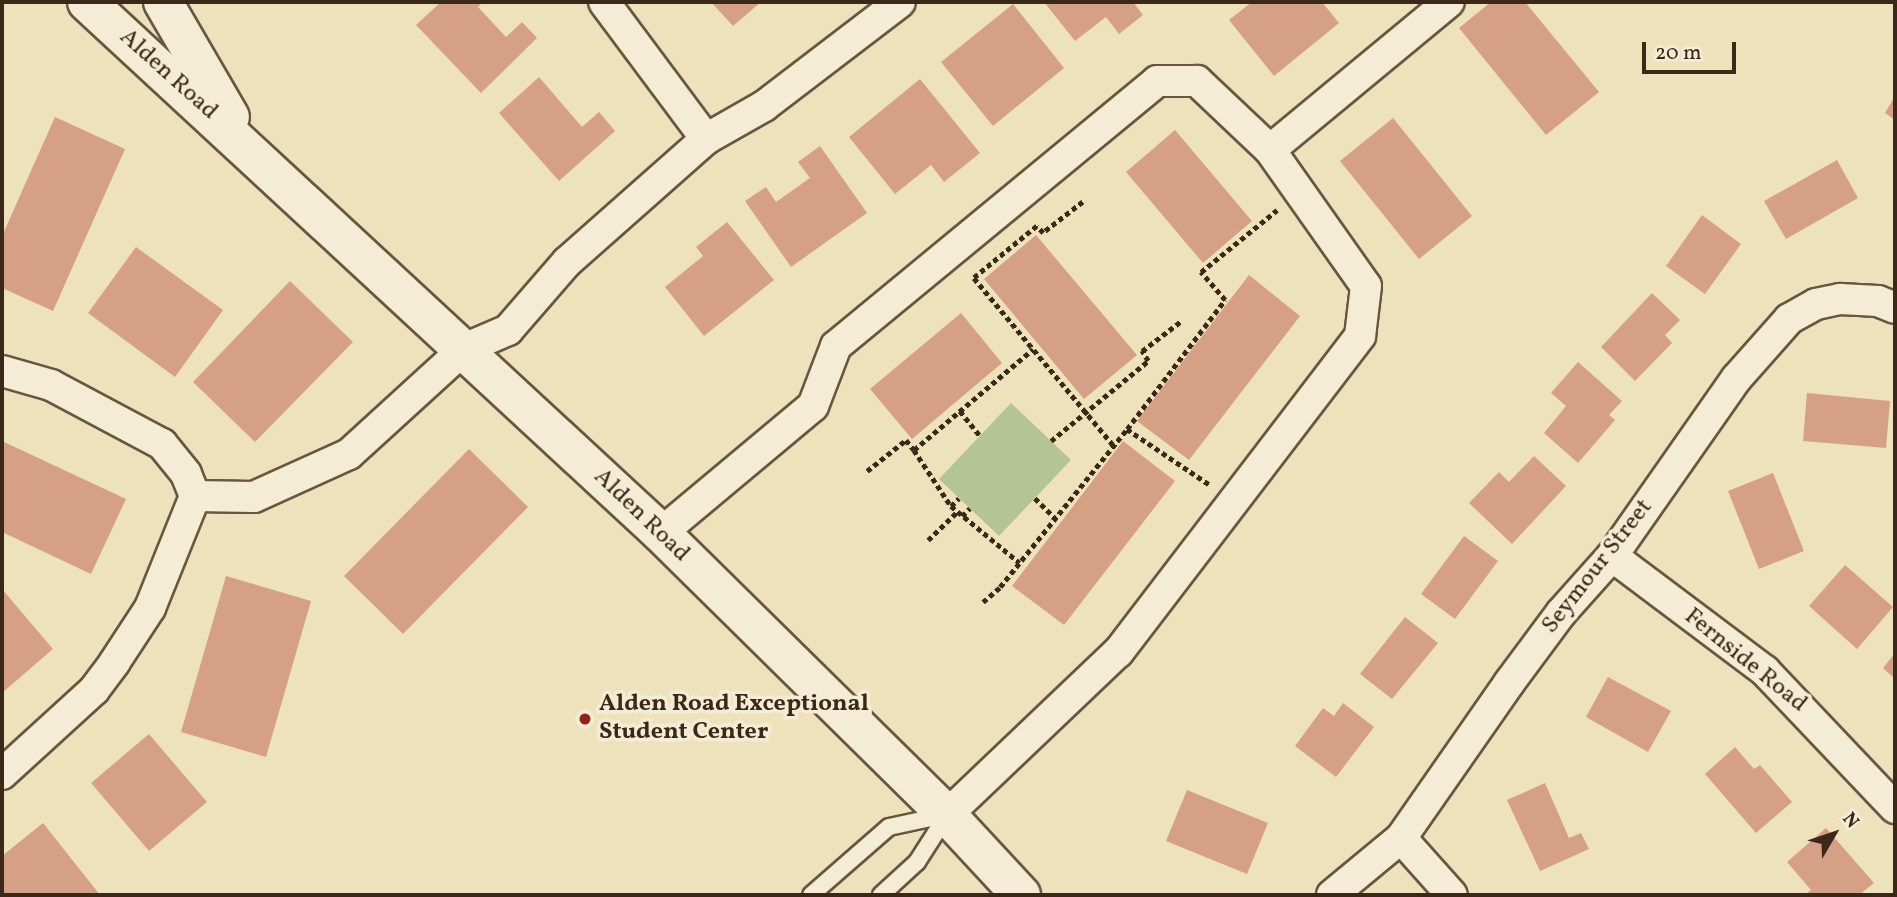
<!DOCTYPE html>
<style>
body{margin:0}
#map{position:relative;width:1897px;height:897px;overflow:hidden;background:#eee2bd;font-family:Vollkorn,serif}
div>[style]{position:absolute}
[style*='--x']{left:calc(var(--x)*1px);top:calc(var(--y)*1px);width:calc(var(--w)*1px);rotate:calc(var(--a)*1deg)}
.green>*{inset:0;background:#b4c495}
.building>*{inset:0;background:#d5a086}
.path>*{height:4.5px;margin-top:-2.25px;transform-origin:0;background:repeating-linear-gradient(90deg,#3c2818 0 5px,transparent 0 8.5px)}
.roads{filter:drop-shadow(2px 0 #685641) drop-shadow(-2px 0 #685641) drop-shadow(0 2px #685641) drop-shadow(0 -2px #685641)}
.service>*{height:16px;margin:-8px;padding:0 8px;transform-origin:8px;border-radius:8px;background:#f4ecd4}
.minor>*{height:30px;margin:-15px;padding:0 15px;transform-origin:15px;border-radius:15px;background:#f4ecd4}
.tertiary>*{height:38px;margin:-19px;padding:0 19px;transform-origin:19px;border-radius:19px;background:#f4ecd4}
.dots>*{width:19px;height:19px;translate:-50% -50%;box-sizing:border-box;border:4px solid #f4ecd4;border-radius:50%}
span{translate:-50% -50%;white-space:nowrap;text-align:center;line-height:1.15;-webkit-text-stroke:7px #f4ecd4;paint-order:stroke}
.street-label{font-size:24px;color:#3c2818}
.poi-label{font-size:24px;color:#3c2818;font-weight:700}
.left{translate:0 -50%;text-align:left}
.frame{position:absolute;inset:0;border:4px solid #3c2818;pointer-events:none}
.north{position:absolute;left:1799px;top:799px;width:70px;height:70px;-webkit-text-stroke:5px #f4ecd4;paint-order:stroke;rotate:51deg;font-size:19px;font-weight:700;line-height:28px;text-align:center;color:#3c2818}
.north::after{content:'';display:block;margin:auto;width:24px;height:32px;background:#3c2818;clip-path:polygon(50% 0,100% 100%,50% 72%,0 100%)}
.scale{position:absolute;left:1642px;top:42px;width:94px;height:32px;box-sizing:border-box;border:4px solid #3c2818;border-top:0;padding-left:9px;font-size:21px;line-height:24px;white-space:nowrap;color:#3c2818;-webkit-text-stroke:5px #f4ecd4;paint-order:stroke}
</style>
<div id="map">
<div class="green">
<i style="clip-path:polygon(1011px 403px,1071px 460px,999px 536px,939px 479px)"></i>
</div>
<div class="building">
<i style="clip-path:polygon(441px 2px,483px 2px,478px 7px,506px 37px,522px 22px,537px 38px,481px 93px,416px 25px)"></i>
<i style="clip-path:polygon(711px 2px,761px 2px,733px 26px)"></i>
<i style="clip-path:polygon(1044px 2px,1133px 2px,1143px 15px,1119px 34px,1106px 17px,1075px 41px)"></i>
<i style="clip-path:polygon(1252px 2px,1322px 2px,1339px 23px,1274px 76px,1229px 20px)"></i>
<i style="clip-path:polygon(1491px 2px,1525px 2px,1599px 92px,1546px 135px,1459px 28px)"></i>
<i style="clip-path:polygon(1013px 4px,1064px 68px,993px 126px,941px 62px)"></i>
<i style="clip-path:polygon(539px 77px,582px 127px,599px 112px,615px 131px,559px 181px,499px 113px)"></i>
<i style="clip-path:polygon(920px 79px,980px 153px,944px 182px,931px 165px,895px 194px,849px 137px)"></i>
<i style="clip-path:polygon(1895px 96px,1895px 120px,1885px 113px)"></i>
<i style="clip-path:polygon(55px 117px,125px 149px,53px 311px,2px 288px,2px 236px)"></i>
<i style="clip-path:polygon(1393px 118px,1472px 216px,1419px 259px,1340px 161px)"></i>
<i style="clip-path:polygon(1175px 130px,1252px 221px,1203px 263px,1126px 172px)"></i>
<i style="clip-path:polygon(820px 146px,867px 213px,791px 267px,745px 201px,766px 187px,776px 202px,810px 178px,798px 162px)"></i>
<i style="clip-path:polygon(1837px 160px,1858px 198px,1786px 239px,1764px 201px)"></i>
<i style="clip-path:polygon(1702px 215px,1741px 244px,1705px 294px,1666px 266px)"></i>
<i style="clip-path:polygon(727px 222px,774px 280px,704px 336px,665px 287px,703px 256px,696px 247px)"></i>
<i style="clip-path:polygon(1036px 235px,1137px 355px,1084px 399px,984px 279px)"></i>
<i style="clip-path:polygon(136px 247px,223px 310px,175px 377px,88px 313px)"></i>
<i style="clip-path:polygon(1249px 275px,1300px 316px,1189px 460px,1137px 421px)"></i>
<i style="clip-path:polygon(290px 281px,353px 342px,255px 442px,193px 382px)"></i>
<i style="clip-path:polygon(1652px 293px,1680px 320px,1665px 335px,1672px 343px,1635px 381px,1601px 347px)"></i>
<i style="clip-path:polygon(961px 313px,1002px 363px,912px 439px,870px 389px)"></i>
<i style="clip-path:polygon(1578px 362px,1622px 401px,1609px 415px,1615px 420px,1578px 463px,1544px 433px,1566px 406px,1551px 393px)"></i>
<i style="clip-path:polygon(1807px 393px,1890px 401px,1886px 448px,1803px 441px)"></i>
<i style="clip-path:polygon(2px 441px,126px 499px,91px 574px,2px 532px)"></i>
<i style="clip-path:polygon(1123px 441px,1175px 481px,1064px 625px,1012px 586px)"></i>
<i style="clip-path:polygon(469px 449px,528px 507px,403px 634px,344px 576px)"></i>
<i style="clip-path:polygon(1534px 456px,1566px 486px,1512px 544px,1469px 503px,1499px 472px,1509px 482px)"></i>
<i style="clip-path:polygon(1773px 473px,1804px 551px,1759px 569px,1728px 491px)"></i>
<i style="clip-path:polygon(1464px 536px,1498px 561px,1455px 619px,1421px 594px)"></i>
<i style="clip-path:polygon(1845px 565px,1893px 607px,1857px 649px,1809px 606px)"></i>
<i style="clip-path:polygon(226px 576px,311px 601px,266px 757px,181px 732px)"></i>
<i style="clip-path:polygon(2px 589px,53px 649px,2px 693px)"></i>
<i style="clip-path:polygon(1405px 617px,1438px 643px,1392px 699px,1360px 674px)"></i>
<i style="clip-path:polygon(1895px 653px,1895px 679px,1883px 668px)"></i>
<i style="clip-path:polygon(1608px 677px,1671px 711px,1648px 752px,1586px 717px)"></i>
<i style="clip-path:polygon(1343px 703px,1374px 727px,1336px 777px,1295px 746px,1323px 708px,1334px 716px)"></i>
<i style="clip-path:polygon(149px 734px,207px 802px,149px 851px,91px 783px)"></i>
<i style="clip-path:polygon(1735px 747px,1754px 769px,1760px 765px,1792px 802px,1756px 833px,1705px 774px)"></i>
<i style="clip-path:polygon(1545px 783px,1569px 838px,1581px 833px,1589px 849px,1540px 871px,1507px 800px)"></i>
<i style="clip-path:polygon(1187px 790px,1268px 823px,1247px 874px,1166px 841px)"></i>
<i style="clip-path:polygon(43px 823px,100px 895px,2px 894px,2px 856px)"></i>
<i style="clip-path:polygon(1826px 828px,1874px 883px,1859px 895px,1805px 895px,1811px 890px,1787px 862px)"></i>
</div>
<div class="path">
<i style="--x:1083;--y:202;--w:51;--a:142.2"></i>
<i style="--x:1043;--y:233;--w:9;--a:-131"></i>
<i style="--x:1037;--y:226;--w:82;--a:140.5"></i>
<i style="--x:974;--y:278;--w:217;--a:50.2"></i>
<i style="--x:960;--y:411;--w:32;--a:51"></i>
<i style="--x:1127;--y:429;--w:162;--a:-52.8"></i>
<i style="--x:1225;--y:300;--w:37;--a:-131"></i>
<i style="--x:1201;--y:272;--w:98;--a:-39.2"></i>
<i style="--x:1051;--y:441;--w:126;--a:-39.5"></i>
<i style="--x:1148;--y:361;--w:12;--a:-121"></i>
<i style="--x:1142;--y:351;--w:48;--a:-37.3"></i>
<i style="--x:914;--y:450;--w:67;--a:56.5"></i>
<i style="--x:951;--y:506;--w:89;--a:39.6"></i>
<i style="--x:867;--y:471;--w:50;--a:-38.5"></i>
<i style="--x:906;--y:440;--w:13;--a:51"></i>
<i style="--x:914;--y:450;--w:156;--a:-40.3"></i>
<i style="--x:1035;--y:498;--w:28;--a:45"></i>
<i style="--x:951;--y:506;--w:11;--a:-45"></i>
<i style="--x:962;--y:516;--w:11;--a:-45"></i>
<i style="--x:928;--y:540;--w:40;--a:-44"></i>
<i style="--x:983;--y:602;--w:23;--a:-41"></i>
<i style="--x:1000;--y:587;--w:203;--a:-51.2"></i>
<i style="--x:1127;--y:429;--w:100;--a:34"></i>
</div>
<div class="roads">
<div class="service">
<i style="--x:811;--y:895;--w:103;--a:-41.1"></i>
<i style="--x:889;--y:827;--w:57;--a:-12.1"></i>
<i style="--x:881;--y:895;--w:49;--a:-42.5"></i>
<i style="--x:917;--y:862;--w:56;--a:-57.4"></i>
</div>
<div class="minor">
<i style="--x:604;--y:2;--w:171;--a:53.3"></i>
<i style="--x:1270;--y:150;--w:232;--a:-39.6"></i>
<i style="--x:2;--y:371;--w:51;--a:15.9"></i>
<i style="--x:51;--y:385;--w:126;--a:28"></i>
<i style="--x:162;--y:444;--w:38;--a:51"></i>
<i style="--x:186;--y:474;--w:24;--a:68"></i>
<i style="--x:195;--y:496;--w:59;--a:1"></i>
<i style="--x:254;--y:497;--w:104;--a:-24.4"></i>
<i style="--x:349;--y:454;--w:156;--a:-42.4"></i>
<i style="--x:464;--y:349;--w:48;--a:-23.4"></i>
<i style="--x:508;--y:330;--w:90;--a:-49.1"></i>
<i style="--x:567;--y:262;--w:186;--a:-41.5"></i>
<i style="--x:706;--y:139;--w:67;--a:-29.6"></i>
<i style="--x:764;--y:106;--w:171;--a:-37.4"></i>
<i style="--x:661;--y:533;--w:198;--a:-39.9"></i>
<i style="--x:813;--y:406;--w:64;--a:-69"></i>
<i style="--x:836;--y:346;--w:416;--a:-39.5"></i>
<i style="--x:1157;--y:81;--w:40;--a:0"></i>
<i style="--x:1197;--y:81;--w:100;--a:43.4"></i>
<i style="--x:1270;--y:150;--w:166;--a:54.8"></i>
<i style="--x:1366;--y:286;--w:50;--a:96.8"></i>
<i style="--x:1360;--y:336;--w:398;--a:127.4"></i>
<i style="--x:1118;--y:652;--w:236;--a:136.4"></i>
<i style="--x:1612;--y:556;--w:191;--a:36.9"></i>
<i style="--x:1765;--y:671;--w:189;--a:46.5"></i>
<i style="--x:2;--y:774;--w:125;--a:-42.4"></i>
<i style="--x:94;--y:690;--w:34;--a:-53"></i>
<i style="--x:114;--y:663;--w:66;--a:-56.8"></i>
<i style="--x:150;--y:608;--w:121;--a:-68.1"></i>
<i style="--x:1401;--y:838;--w:76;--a:48.2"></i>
<i style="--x:1332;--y:895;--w:89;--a:-39.6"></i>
<i style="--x:1401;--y:838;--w:189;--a:-55.1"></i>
<i style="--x:1509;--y:683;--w:87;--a:-53.4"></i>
<i style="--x:1561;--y:613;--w:76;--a:-48.2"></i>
<i style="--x:1612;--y:556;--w:216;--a:-55"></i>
<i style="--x:1736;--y:379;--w:80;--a:-48.5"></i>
<i style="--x:1789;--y:319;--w:31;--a:-29"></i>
<i style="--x:1816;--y:304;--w:25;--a:-12"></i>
<i style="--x:1840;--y:299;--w:38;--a:3"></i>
<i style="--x:1878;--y:301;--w:18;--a:22"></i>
</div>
<div class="tertiary">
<i style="--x:87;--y:2;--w:782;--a:42.77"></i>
<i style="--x:661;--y:533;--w:402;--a:44.6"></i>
<i style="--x:947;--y:815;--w:109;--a:47.2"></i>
<i style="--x:163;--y:2;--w:133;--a:59.8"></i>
</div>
</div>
<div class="dots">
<i style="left:585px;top:719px;background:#8f2418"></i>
</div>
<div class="street-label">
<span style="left:168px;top:75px;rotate:42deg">Alden Road</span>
<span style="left:641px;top:516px;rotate:44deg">Alden Road</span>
<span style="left:1598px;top:567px;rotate:-52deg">Seymour Street</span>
<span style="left:1745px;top:661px;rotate:39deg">Fernside Road</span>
</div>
<div class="poi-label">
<span class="left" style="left:599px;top:719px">Alden Road Exceptional<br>Student Center</span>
</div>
<div class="frame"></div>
<div class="north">N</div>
<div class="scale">20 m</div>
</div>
